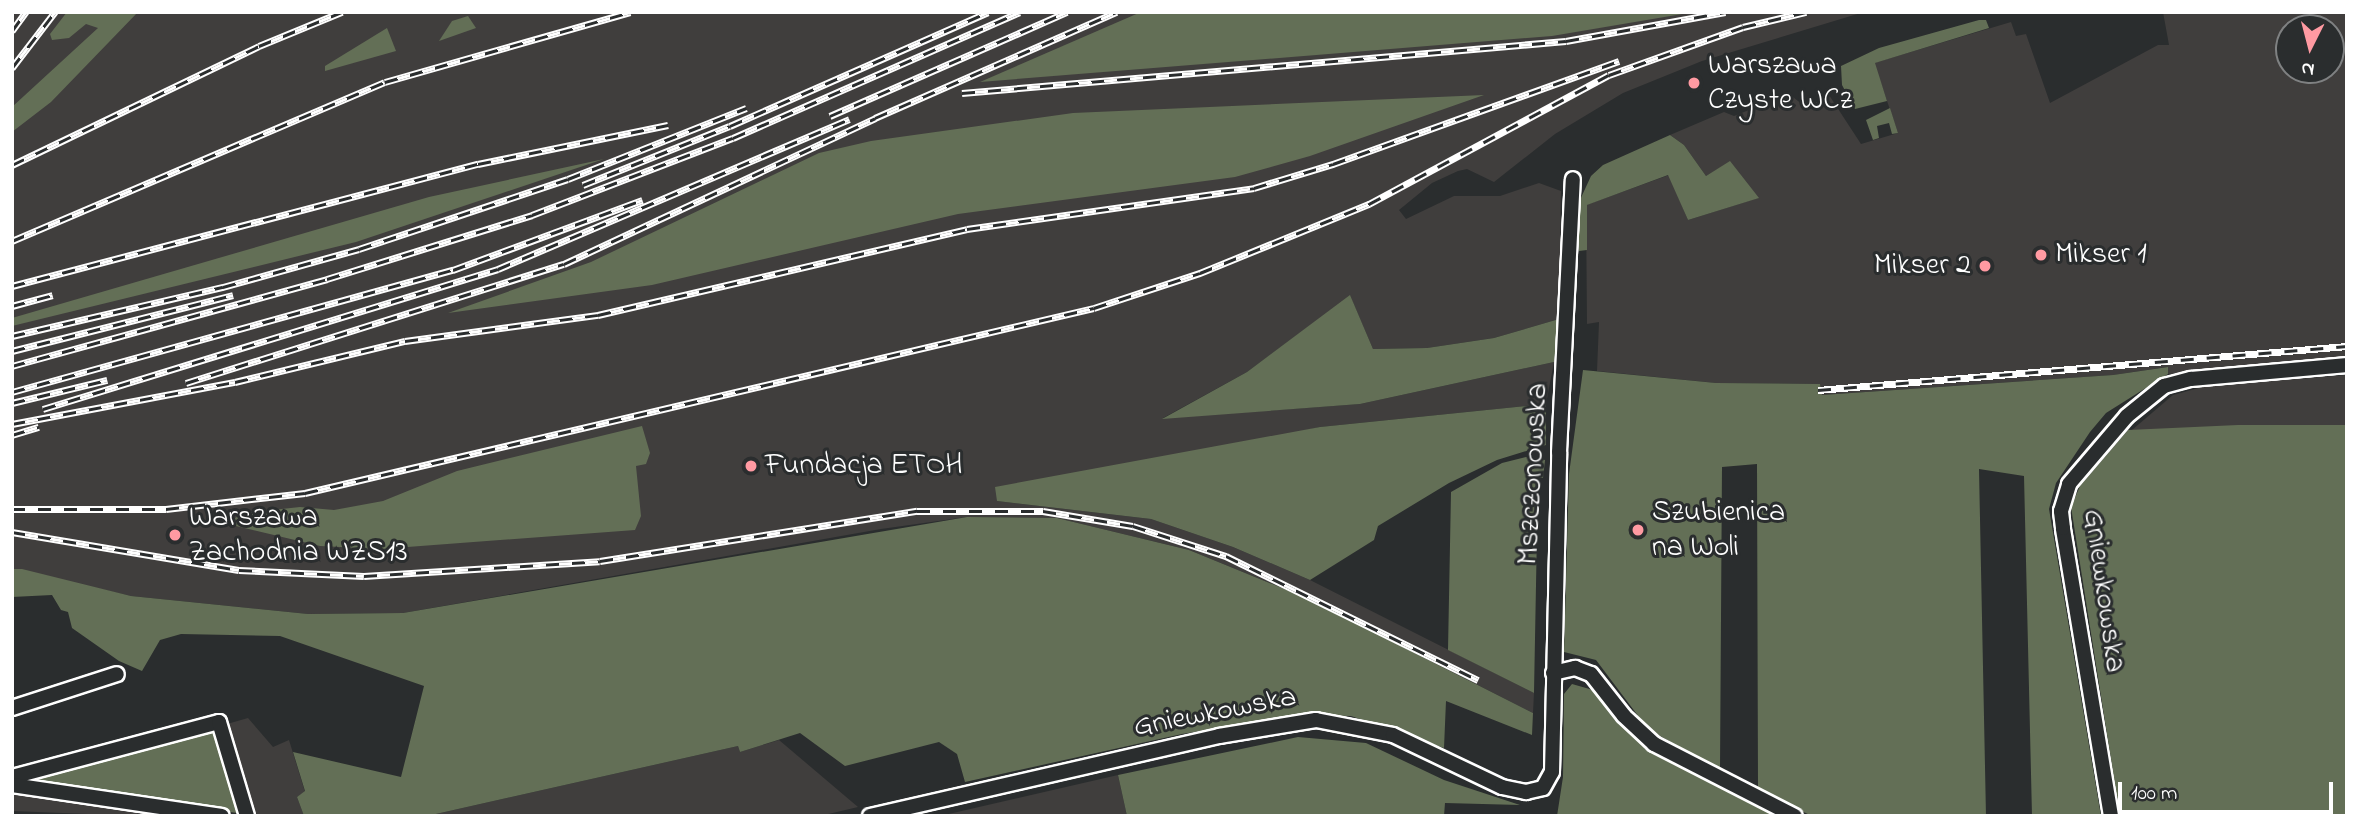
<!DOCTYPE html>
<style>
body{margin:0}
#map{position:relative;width:2359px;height:828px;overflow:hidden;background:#2a2d2e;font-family:"Indie Flower",sans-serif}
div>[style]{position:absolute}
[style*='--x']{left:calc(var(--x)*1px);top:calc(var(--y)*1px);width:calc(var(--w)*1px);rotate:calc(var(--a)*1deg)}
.built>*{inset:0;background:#403e3d}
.green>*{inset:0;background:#636f56}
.roads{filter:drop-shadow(2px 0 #fff) drop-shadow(-2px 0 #fff) drop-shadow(0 2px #fff) drop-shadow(0 -2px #fff)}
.street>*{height:14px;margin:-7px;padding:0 7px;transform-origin:7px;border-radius:7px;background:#2a2d2e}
.rail>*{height:7px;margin-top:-3.5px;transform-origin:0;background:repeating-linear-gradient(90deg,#2a2d2e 0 13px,#fff 0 26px);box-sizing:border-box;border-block:2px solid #fff}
.dots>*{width:19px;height:19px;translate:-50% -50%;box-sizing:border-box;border:4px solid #2a2d2e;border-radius:50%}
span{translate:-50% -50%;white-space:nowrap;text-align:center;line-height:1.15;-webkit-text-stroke:6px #2a2d2e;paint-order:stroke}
.poi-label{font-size:30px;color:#fff}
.left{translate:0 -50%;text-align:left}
.right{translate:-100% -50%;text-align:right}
.street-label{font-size:30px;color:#fff}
.frame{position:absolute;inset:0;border:14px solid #fff;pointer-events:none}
.north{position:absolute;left:2275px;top:14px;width:70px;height:70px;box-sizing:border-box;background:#2a2d2e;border:2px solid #7f8182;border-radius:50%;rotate:186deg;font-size:19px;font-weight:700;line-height:28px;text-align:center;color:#fff}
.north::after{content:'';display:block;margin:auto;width:24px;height:32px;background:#ff9aa2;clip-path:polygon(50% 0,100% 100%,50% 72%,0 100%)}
.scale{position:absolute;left:2118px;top:782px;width:215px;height:32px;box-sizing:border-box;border:4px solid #fff;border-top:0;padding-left:9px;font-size:21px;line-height:24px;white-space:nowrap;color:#fff;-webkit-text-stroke:5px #2a2d2e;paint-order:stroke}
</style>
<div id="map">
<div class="built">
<i style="clip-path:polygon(12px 12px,1864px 12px,1702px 61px,1623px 93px,1555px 134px,1494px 182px,1467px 169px,1458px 171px,1432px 183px,1399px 210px,1406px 219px,1454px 196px,1500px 196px,1539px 183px,1561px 191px,1559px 319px,1494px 338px,1427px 348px,1373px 349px,1350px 296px,1247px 372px,1163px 418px,1360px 404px,1554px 362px,1546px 404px,1320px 427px,997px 501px,1151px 519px,1233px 547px,1310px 580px,1534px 693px,1533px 713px,1304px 597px,1189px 550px,1057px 518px,967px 517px,881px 529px,403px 613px,308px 614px,131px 596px,12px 569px)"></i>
<i style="clip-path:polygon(evenodd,2163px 12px,2347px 12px,2347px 358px,2168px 374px,2167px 367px,2113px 375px,1821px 395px,1820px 384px,1716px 383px,1597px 371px,1599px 322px,1587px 324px,1586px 205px,1669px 175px,1688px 220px,1758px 198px,1730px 162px,1706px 176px,1684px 145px,1670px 135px,1724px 112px,1734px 116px,1789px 94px,1807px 108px,1829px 95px,1861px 144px,1898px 133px,1874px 63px,2011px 22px,2016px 36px,2026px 34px,2050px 103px,2158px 45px,2169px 45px,2163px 12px,2289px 28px,2331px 28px,2331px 70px,2289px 70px,2289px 28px)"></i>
<i style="clip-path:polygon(2347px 375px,2347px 654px,2105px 453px,2173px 395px,2206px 386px)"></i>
<i style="clip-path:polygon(248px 718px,273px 747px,289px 740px,305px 792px,297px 797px,304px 816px,253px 816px,227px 724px)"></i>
<i style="clip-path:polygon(779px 740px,858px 807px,820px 816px,427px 816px,738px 746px,740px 752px)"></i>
<i style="clip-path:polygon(1118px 775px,1127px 816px,940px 816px)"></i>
<i style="clip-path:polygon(12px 789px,139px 808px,137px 816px,12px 811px)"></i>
</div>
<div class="green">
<i style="clip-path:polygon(67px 12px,138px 12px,51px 102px,12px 132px,12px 107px,98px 28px,86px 24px,69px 38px,52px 40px,50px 34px)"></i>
<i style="clip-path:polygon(1141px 12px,1694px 12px,1552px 36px,980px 82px)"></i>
<i style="clip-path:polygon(468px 16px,476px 28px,439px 41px,452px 21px)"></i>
<i style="clip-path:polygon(1979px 20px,1986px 20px,1989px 28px,1875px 63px,1887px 101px,1855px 109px,1842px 85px,1841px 66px,1879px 48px)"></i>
<i style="clip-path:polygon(387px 28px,396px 51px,325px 71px,325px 66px)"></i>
<i style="clip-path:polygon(1484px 95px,1310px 156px,1235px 177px,958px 214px,652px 285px,448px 313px,591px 262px,819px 153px,871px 141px,1073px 113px)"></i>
<i style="clip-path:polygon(1890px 108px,1898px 133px,1892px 134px,1889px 123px,1877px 126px,1879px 138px,1873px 140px,1866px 120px)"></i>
<i style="clip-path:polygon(1670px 135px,1684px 145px,1706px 176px,1730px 161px,1759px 198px,1688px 220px,1668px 175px,1587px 205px,1587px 250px,1579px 251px,1579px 202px,1591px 176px,1603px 165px)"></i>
<i style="clip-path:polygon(604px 159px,356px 242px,12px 326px,12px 318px,429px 197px)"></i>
<i style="clip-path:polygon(1350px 295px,1373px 349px,1427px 348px,1494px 338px,1559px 319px,1554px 362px,1360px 404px,1162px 419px,1247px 372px)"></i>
<i style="clip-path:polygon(2168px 367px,2168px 374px,2106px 413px,2090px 432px,2056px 483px,2049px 509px,2101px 816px,2032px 816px,2024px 476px,1979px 469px,1986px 816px,1812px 816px,1758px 790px,1757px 464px,1722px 467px,1720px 770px,1648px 729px,1596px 660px,1564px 652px,1569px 474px,1583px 370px,1716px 383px,1820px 384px,1822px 395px,2113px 375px)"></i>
<i style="clip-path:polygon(1546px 404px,1546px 445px,1497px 460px,1449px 483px,1378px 526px,1374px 540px,1310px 580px,1233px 547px,1151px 519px,997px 501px,995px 487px,1320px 427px)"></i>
<i style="clip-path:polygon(2238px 425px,2347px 425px,2347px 816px,2120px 816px,2071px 507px,2080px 486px,2128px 430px)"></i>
<i style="clip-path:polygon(642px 426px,650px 453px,646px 464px,636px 466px,641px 516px,635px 530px,381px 549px,320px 546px,236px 526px,235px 518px,245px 513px,300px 507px,334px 510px,383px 501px,457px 471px)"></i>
<i style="clip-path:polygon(1526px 457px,1545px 460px,1543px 478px,1538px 478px,1534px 693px,1448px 650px,1451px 492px,1502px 463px)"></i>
<i style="clip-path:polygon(967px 517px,1057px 518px,1189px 550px,1304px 597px,1533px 713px,1532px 735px,1446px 701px,1444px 748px,1351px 716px,1299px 715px,1182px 734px,965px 782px,957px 754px,939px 742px,845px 766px,800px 733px,740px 752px,738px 746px,427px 816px,304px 816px,297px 797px,305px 791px,293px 752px,401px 777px,424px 686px,280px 636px,181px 634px,160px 640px,142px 671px,119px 661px,72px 628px,68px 612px,61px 610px,52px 595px,12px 597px,12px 569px,22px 569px,131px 596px,308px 614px,403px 613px)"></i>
<i style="clip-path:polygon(1572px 684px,1593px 690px,1649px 749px,1778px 816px,1557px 816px,1563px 777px,1564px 694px)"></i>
<i style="clip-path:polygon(214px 730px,237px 813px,49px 786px,39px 780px,41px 774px)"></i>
<i style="clip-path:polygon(1298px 737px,1366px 743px,1444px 780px,1520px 805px,1445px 803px,1444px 816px,1127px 816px,1118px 775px)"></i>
</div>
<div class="roads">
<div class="street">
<i style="--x:1553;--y:673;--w:23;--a:-13"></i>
<i style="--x:1575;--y:668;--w:17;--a:21"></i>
<i style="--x:1591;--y:674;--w:53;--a:51.8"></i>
<i style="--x:1624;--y:716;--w:41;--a:43"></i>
<i style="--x:1654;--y:744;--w:158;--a:27.1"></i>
<i style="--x:12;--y:708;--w:110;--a:-17.9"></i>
<i style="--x:12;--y:777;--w:214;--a:-14.9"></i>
<i style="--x:219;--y:722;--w:98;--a:73.4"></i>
<i style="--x:12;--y:785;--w:212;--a:8.4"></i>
<i style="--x:870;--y:816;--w:358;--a:-12.9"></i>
<i style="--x:1219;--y:736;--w:98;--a:-9.4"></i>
<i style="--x:1316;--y:720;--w:78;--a:11"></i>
<i style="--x:1393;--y:735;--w:121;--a:25.5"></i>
<i style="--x:1502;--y:787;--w:25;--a:12"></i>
<i style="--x:1526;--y:792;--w:17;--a:-13"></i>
<i style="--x:1543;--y:788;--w:18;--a:-61"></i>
<i style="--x:1552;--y:772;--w:320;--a:-88.7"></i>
<i style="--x:1559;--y:452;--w:273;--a:-87.1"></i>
<i style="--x:2111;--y:816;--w:292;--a:-99.5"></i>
<i style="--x:2063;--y:528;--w:17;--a:-97"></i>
<i style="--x:2061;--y:511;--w:28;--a:-73"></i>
<i style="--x:2069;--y:484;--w:89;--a:-49.5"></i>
<i style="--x:2127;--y:416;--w:48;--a:-39"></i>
<i style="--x:2164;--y:386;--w:28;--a:-15"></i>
<i style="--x:2191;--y:379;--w:157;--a:-5.1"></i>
</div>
</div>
<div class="rail">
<i style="--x:12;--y:31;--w:24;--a:-54"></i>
<i style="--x:12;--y:68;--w:71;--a:-52.5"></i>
<i style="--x:962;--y:93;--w:606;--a:-4.92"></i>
<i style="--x:1566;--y:41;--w:162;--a:-10.3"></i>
<i style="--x:830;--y:116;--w:259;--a:-23.7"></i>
<i style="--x:12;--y:165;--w:274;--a:-25.7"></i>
<i style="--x:259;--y:46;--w:90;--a:-22.3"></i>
<i style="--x:583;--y:185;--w:158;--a:-21.9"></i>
<i style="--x:730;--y:126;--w:282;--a:-23.8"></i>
<i style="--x:12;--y:241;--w:405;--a:-23.1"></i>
<i style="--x:385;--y:82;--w:255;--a:-15.9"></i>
<i style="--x:12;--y:286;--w:482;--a:-14.7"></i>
<i style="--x:478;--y:164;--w:194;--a:-11.6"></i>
<i style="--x:12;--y:306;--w:42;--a:-15"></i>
<i style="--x:12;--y:336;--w:217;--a:-13.1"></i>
<i style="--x:223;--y:287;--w:141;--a:-15.6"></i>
<i style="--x:359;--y:249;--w:220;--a:-18.5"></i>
<i style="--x:568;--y:179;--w:192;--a:-21.7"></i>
<i style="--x:12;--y:351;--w:228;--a:-14.2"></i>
<i style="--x:12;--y:366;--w:327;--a:-15.4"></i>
<i style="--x:327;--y:279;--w:215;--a:-17.3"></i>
<i style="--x:532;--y:215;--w:215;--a:-21"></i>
<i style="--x:733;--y:138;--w:313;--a:-23.7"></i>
<i style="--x:186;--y:383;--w:396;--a:-17.5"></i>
<i style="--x:564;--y:264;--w:344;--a:-25.1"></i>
<i style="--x:875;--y:118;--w:264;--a:-23.7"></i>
<i style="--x:1818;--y:390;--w:531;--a:-4.75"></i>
<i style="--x:12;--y:392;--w:458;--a:-15.5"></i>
<i style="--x:453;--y:270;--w:202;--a:-20.3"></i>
<i style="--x:12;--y:403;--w:98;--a:-13.6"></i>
<i style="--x:43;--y:409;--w:476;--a:-17.1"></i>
<i style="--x:498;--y:269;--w:382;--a:-23.1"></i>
<i style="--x:12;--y:424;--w:227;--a:-10.7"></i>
<i style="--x:235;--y:382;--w:175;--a:-13.6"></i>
<i style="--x:405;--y:341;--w:195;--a:-7.7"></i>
<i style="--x:598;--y:315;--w:379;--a:-13.1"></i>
<i style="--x:967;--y:229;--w:290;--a:-8.1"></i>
<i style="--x:1254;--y:188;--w:83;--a:-16.9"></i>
<i style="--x:1333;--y:164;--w:304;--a:-19.8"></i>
<i style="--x:12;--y:435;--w:28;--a:-17"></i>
<i style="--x:12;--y:509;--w:154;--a:0"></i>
<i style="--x:166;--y:509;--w:140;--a:-6.6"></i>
<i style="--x:305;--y:493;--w:810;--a:-13.2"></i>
<i style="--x:1094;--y:308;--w:112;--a:-18.3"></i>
<i style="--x:1200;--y:273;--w:183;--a:-22.2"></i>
<i style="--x:1369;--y:204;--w:272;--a:-28.3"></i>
<i style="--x:1609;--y:75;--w:142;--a:-19.7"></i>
<i style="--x:1743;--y:27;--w:65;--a:-13.4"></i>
<i style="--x:12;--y:532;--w:230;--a:9.5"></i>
<i style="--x:239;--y:570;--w:125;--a:2.7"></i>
<i style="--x:364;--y:576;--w:236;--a:-3.6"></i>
<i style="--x:600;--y:561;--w:321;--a:-9"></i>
<i style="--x:917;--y:511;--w:126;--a:0"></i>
<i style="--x:1043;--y:511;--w:91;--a:9.5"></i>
<i style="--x:1133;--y:526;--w:98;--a:17.9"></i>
<i style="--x:1226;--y:556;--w:281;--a:26.2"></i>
</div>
<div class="dots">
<i style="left:1694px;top:83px;background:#ff9aa2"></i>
<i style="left:2041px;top:255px;background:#ff9aa2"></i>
<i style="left:1985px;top:266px;background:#ff9aa2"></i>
<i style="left:751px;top:466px;background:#ff9aa2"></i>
<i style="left:1638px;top:530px;background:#ff9aa2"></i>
<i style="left:175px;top:535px;background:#ff9aa2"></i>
</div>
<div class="poi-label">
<span class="left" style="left:1708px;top:83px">Warszawa<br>Czyste WCz</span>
<span class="left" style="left:2055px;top:255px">Mikser 1</span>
<span class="right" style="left:1971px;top:266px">Mikser 2</span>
<span class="left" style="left:765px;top:466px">Fundacja ETOH</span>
<span class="left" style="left:1652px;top:530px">Szubienica<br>na Woli</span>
<span class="left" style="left:189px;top:535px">Warszawa<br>Zachodnia WZS13</span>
</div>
<div class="street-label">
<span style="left:1534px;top:474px;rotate:-87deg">Mszczonowska</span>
<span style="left:2103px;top:591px;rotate:82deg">Gniewkowska</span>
<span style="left:1215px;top:713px;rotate:-11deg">Gniewkowska</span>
</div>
<div class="frame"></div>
<div class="north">N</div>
<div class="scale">100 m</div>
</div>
